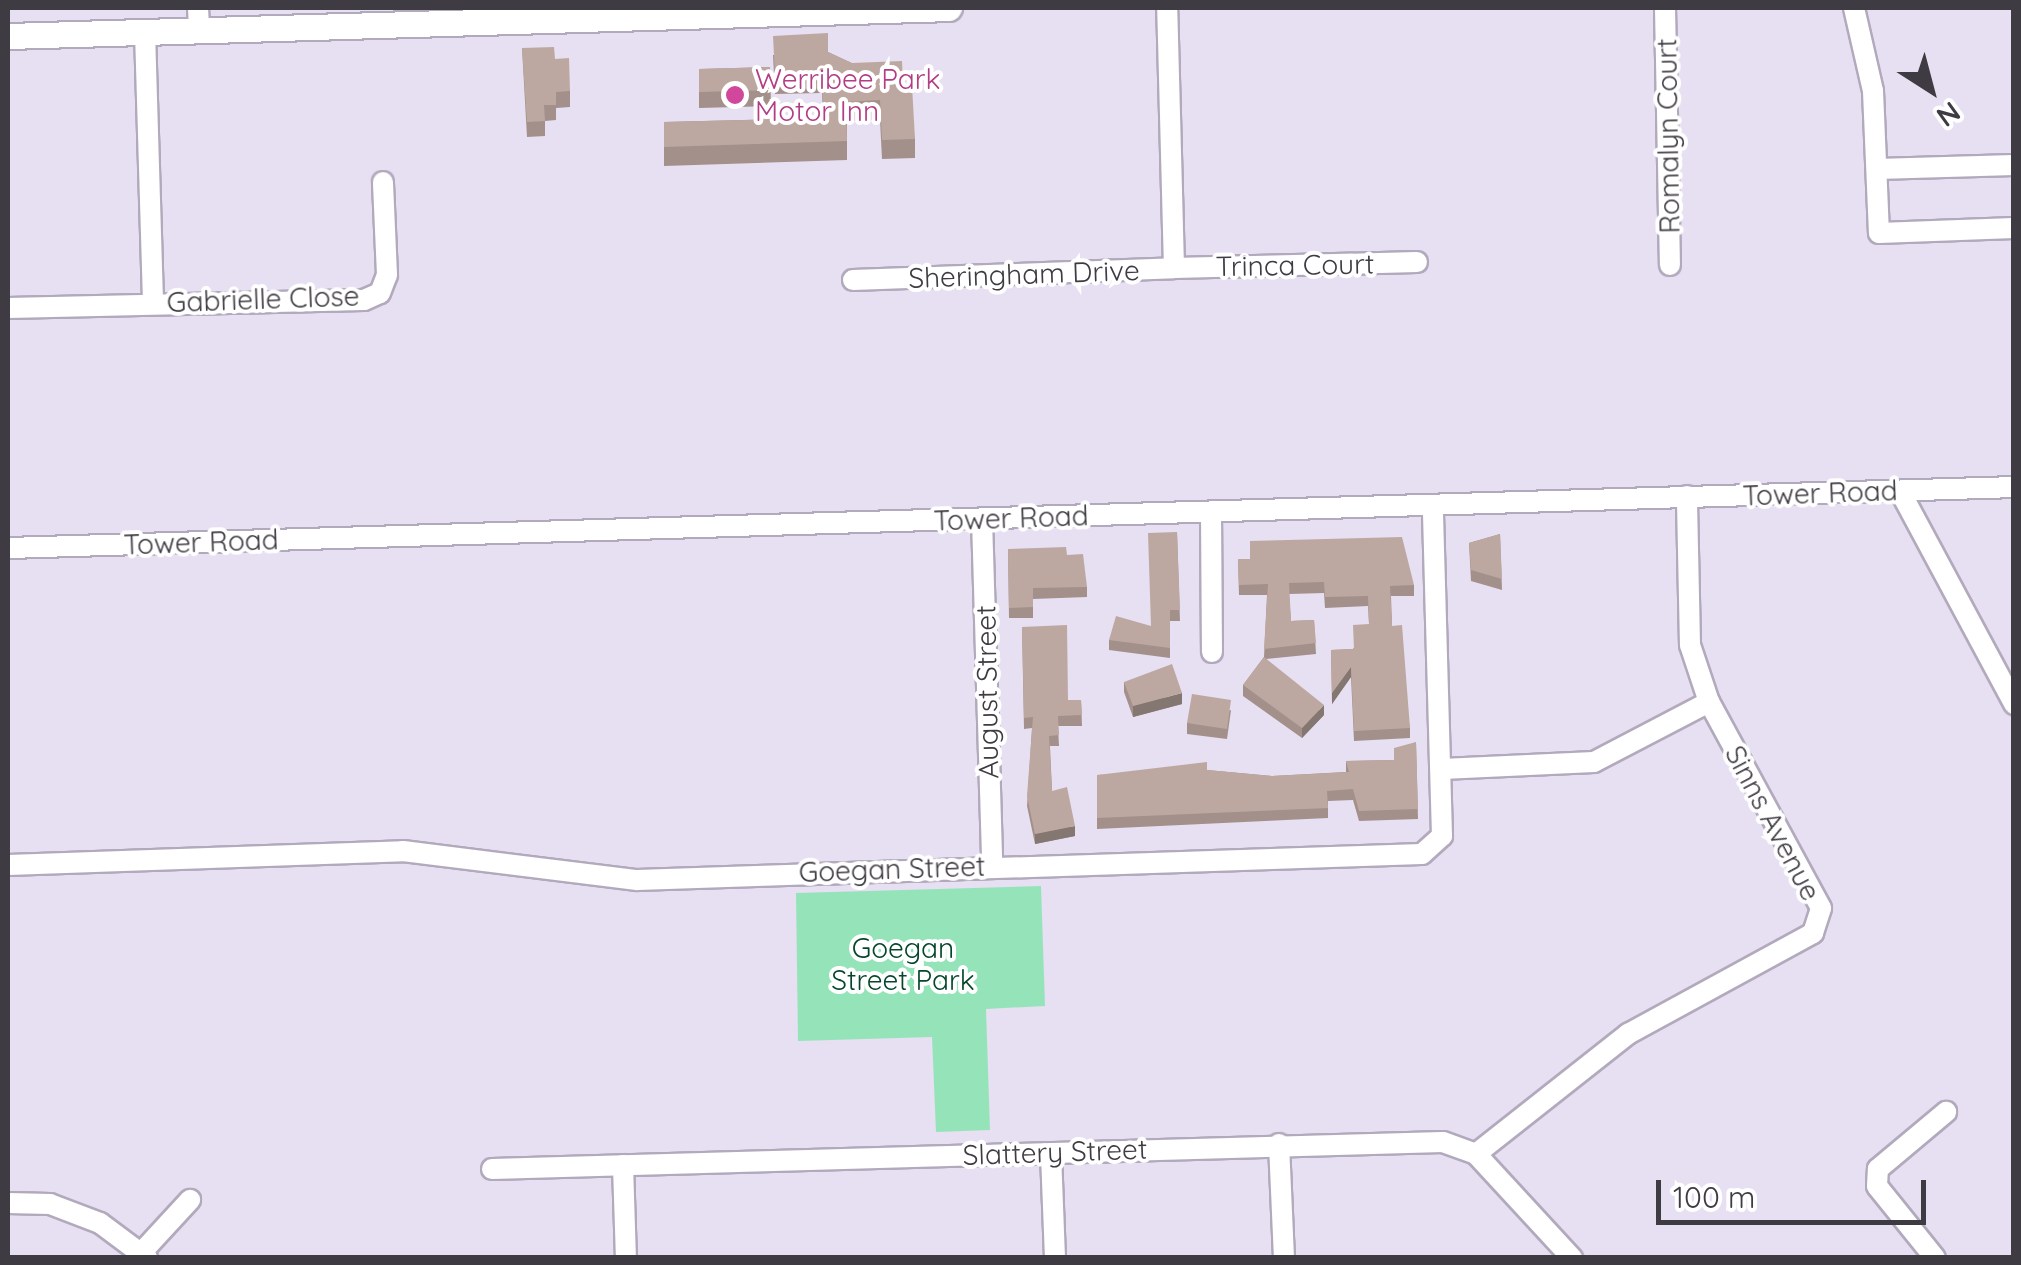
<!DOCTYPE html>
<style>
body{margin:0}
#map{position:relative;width:2021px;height:1265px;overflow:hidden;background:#e7dff2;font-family:Quicksand,sans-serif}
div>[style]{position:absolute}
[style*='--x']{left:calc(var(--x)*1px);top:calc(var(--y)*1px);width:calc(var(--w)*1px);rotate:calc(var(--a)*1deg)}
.green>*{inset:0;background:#95e4b9}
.roads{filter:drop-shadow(2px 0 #b2aabc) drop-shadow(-2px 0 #b2aabc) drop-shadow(0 2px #b2aabc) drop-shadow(0 -2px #b2aabc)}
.minor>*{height:20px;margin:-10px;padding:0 10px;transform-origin:10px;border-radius:10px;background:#fff}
.major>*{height:25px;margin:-12.5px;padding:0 12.5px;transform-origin:12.5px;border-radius:12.5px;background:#fff}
.wall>*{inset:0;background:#a3908a}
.shaded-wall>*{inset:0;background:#847671}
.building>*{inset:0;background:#bda8a1}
.dots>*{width:28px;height:28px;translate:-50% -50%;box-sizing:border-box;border:5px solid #fff;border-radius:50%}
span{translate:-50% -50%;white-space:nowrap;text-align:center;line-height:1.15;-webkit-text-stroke:8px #fff;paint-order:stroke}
.hotel-label{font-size:28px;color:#b23c85}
.left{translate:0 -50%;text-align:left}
.street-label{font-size:28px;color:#3e3b42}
.park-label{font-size:28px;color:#06472c}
.frame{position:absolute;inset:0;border:10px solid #3e3b42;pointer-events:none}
.north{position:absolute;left:1881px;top:40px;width:100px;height:100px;-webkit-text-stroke:8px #fff;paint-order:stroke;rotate:144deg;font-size:28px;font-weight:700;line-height:40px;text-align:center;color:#3e3b42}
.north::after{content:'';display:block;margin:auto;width:35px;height:45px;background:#3e3b42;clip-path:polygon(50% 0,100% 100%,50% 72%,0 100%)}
.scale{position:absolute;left:1656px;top:1180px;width:270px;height:45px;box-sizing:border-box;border:5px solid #3e3b42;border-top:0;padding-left:12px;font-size:30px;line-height:35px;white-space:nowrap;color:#3e3b42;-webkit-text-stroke:8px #fff;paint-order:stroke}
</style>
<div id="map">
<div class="green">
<i style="clip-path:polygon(1041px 886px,1045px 1006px,986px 1009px,990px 1130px,936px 1132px,932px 1037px,798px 1041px,796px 893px)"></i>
</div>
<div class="roads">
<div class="minor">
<i style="--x:198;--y:8;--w:22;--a:87"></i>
<i style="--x:1665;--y:8;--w:257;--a:88.9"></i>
<i style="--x:1854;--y:8;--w:85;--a:77.1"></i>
<i style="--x:1873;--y:91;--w:142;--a:87.6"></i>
<i style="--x:1879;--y:233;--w:135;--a:-2.1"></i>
<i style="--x:145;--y:32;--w:270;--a:88.3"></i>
<i style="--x:1877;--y:169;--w:137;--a:-1.7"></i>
<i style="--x:1174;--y:268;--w:243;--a:-1.4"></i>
<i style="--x:853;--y:280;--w:321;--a:-2.1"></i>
<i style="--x:1174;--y:268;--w:260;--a:-91.5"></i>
<i style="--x:8;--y:308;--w:356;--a:-1.3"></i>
<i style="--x:364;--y:300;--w:17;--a:-24"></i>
<i style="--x:380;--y:293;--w:19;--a:-69"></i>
<i style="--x:387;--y:275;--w:93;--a:-92.5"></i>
<i style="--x:1900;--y:491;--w:242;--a:61.8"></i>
<i style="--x:1211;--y:513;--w:139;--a:89.6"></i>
<i style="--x:982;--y:519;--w:347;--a:88.3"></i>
<i style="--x:8;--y:548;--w:2007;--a:-1.74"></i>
<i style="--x:1442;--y:769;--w:152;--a:-2.6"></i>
<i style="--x:1594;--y:762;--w:130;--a:-27.6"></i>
<i style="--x:8;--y:865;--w:395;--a:-2"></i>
<i style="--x:403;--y:851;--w:236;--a:7.1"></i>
<i style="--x:637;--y:880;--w:785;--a:-1.9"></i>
<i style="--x:1422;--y:854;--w:27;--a:-42"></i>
<i style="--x:1442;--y:836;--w:329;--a:-91.6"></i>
<i style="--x:1279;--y:1144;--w:114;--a:87.5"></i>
<i style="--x:1051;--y:1154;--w:104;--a:87.8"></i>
<i style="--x:1476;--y:1154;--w:194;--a:-38.3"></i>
<i style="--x:1628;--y:1034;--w:211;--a:-28.6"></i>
<i style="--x:1813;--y:933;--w:26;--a:-72"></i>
<i style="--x:1821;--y:908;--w:234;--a:-118.5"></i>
<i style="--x:1709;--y:702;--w:60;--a:-108.4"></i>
<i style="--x:1690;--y:645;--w:149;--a:-91.2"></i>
<i style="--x:623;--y:1165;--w:93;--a:88.2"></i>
<i style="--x:492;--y:1169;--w:951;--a:-1.63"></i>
<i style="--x:1443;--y:1142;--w:35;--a:20"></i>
<i style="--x:1476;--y:1154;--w:142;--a:47.3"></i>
<i style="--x:8;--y:1203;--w:42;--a:1.4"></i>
<i style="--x:50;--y:1204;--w:53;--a:20.8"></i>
<i style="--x:100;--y:1223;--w:59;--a:36.7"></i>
<i style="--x:142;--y:1252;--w:71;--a:-47.3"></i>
<i style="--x:1935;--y:1258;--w:92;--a:-128.9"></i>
<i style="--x:1877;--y:1186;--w:17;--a:-87"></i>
<i style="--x:1878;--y:1169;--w:89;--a:-40"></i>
</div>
<div class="major">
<i style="--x:8;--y:36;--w:941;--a:-1.7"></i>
</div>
</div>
<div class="wall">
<i style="clip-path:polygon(522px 48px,555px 59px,570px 91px,570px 107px,556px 108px,556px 120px,545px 121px,545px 136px,527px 137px)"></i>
<i style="clip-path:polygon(828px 52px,903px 87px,915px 139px,915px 158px,882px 159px,880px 120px,847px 121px,847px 160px,664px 166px,664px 122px,823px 118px,822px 93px,775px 94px,773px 55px)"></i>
<i style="clip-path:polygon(770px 67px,771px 106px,699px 108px,699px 69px)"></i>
<i style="clip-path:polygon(1177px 532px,1180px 621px,1170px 621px,1170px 658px,1109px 650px,1109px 640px,1151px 626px)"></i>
<i style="clip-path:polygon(1500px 534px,1502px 590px,1471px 581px,1469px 543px)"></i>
<i style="clip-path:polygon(1008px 549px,1067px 555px,1087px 587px,1087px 597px,1033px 599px,1033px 618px,1009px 618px)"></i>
<i style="clip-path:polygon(1238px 559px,1414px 585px,1414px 596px,1391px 596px,1392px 626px,1410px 728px,1410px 738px,1354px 741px,1351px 677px,1332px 704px,1331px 650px,1353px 649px,1369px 624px,1368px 606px,1325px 608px,1324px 593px,1289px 594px,1291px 621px,1314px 620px,1316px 654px,1266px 659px,1324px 715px,1302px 738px,1243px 696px,1243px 685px,1264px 657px,1267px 595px,1239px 595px)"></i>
<i style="clip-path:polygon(1022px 627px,1068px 700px,1081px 700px,1082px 726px,1058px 726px,1059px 746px,1050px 746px,1052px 791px,1075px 836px,1035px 844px,1027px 806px,1032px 728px,1024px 729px)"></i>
<i style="clip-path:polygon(1124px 682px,1182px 704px,1133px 717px,1124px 692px)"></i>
<i style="clip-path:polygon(1231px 710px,1227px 739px,1187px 734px,1187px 723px)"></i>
<i style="clip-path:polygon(1416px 742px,1418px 819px,1359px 821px,1353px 800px,1328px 801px,1328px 818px,1097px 829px,1097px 775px,1207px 770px,1272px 776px,1346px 772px,1346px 761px,1394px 760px)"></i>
</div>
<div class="shaded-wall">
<i style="clip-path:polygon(1351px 667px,1351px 677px,1332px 704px,1332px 693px)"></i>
<i style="clip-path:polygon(1182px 693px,1182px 704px,1133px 717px,1133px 706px)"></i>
<i style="clip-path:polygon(1324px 705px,1324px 715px,1302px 738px,1302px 728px)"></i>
<i style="clip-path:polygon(1075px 826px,1075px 836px,1035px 844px,1035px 834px)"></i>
</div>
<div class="building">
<i style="clip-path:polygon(828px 33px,828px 52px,852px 63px,902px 61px,903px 87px,912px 86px,915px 139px,882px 140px,880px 100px,846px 102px,847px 141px,664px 147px,664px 122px,823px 118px,822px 73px,775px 75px,773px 36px)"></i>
<i style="clip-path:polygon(554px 47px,555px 59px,569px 58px,570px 91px,556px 92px,556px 105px,544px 105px,545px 121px,527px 122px,522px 48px)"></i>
<i style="clip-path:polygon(770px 67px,771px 90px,699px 92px,699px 69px)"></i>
<i style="clip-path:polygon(1177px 532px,1180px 610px,1170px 610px,1170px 648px,1109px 640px,1116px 616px,1151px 626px,1148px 533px)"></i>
<i style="clip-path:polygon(1500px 534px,1502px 579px,1471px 570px,1469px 543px)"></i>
<i style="clip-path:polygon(1402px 537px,1414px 585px,1390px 586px,1392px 626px,1402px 625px,1410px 728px,1354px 731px,1351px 667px,1332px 693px,1331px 650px,1354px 649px,1353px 625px,1369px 624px,1368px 596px,1325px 597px,1324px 582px,1289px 583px,1291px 621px,1314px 620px,1316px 643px,1264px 649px,1268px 584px,1239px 585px,1238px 559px,1250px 559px,1250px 541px)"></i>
<i style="clip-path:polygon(1066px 547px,1067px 555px,1083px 554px,1087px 587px,1033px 588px,1033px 607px,1009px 608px,1008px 549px)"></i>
<i style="clip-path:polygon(1067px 625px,1068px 700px,1081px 700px,1082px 715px,1058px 716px,1059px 735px,1049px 736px,1052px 791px,1067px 787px,1075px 826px,1035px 834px,1027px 796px,1033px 717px,1024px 718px,1022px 627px)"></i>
<i style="clip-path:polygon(1264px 657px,1324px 705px,1302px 728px,1243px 685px)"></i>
<i style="clip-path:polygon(1172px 664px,1182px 693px,1133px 706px,1124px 682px)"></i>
<i style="clip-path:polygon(1192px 694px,1231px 700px,1227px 729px,1187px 723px)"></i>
<i style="clip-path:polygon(1416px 742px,1418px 809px,1359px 811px,1353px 789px,1327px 791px,1328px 808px,1097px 818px,1097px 775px,1207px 762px,1207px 770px,1272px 776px,1349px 772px,1346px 761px,1394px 760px,1394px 748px)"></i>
</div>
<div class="dots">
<i style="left:735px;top:95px;background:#d1479c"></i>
</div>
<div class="hotel-label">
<span class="left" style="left:755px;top:95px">Werribee Park<br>Motor Inn</span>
</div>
<div class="street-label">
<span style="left:1668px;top:136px;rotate:-91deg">Romalyn Court</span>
<span style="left:1295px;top:265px;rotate:-1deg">Trinca Court</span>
<span style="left:1024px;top:274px;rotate:-2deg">Sheringham Drive</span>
<span style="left:263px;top:299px;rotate:-2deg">Gabrielle Close</span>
<span style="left:1820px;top:493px;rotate:-2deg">Tower Road</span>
<span style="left:1011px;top:518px;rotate:-2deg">Tower Road</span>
<span style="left:201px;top:542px;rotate:-2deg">Tower Road</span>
<span style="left:987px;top:692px;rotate:-91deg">August Street</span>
<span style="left:1773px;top:823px;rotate:62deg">Sinns Avenue</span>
<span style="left:892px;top:869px;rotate:-2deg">Goegan Street</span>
<span style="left:1055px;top:1152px;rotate:-2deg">Slattery Street</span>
</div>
<div class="park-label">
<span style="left:903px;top:964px">Goegan<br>Street Park</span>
</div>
<div class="frame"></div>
<div class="north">N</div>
<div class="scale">100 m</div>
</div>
